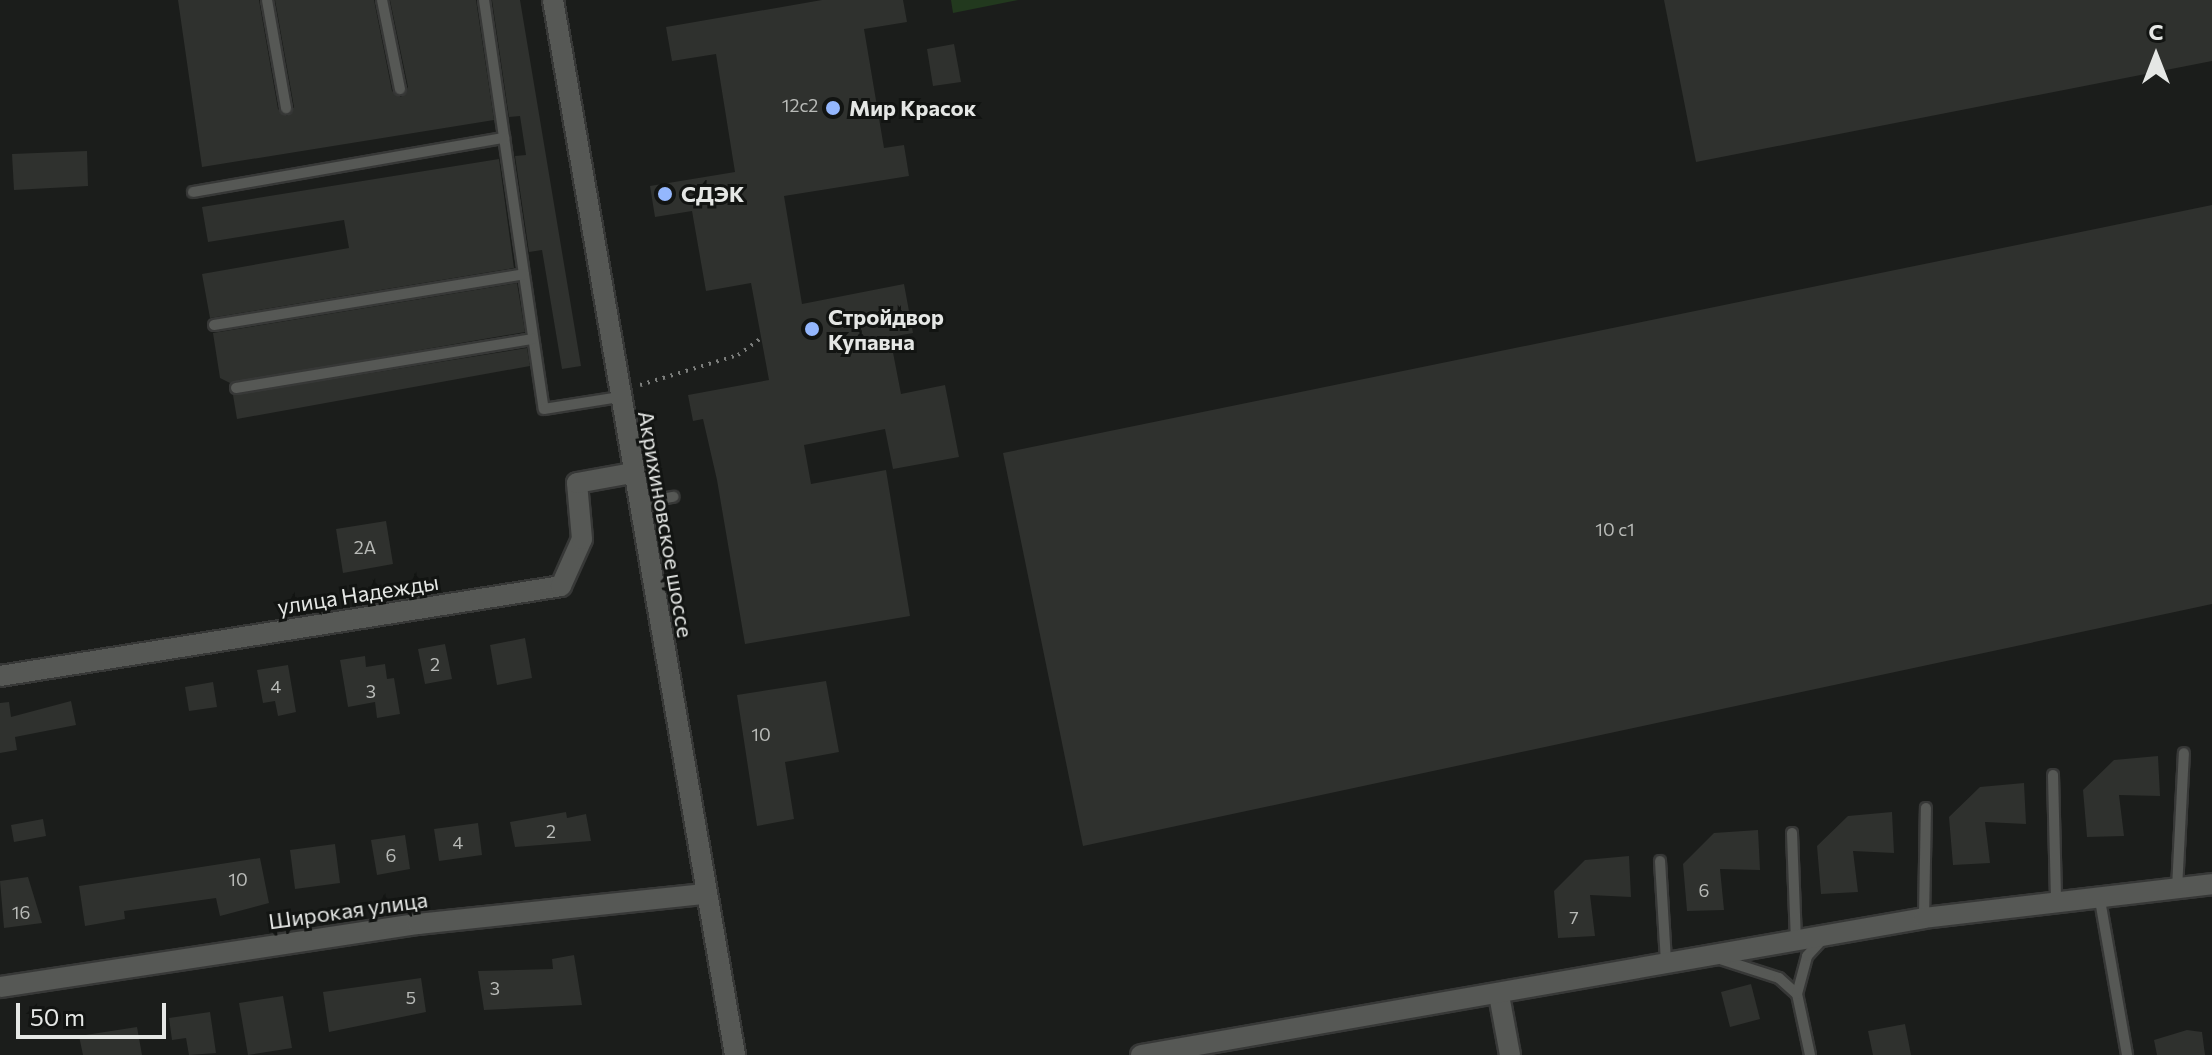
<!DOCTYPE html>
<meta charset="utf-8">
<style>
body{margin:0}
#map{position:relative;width:2212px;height:1055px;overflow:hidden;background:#1b1d1b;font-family:Commissioner,sans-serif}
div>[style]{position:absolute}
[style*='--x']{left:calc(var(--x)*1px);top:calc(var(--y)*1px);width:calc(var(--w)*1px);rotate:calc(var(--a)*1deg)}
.green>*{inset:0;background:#22391e}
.building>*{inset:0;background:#2f312e}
.path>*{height:4px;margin-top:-2px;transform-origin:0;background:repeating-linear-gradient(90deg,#7c7e7c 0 2px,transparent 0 8px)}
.roads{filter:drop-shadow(2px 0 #373837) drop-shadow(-2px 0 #373837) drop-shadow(0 2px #373837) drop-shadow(0 -2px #373837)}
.service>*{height:10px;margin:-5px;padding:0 5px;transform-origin:5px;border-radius:5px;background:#565855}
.minor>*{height:20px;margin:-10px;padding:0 10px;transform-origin:10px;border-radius:10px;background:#565855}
.secondary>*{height:20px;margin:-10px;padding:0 10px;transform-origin:10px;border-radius:10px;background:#565855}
.dots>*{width:22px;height:22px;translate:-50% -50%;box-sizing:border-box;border:4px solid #121412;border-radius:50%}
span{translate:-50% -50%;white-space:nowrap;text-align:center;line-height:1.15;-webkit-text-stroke:6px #121412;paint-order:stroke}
.number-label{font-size:18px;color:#b8bab7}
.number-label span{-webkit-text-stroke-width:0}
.poi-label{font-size:22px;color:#e5e7e5;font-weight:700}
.left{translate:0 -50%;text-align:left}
.street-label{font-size:22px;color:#e5e7e5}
.north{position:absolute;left:2116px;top:16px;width:80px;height:80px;-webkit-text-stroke:6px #121412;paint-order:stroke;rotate:0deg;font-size:22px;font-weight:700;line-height:32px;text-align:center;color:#e5e7e5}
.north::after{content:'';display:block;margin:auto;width:28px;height:36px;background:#e5e7e5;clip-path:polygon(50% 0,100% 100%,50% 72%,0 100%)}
.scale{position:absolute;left:16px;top:1003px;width:150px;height:36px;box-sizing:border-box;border:4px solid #e5e7e5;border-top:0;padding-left:10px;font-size:24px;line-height:28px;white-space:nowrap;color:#e5e7e5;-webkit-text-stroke:6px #121412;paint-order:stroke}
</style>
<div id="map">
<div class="green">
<i style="clip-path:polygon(951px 0,1018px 0,953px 13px)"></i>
</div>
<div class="building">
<i style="clip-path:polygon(178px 0,259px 0,278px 109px,287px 116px,294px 107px,275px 0,374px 0,392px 91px,401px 97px,408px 87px,390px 0,476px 0,494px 120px,202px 167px)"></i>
<i style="clip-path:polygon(492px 0,520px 0,581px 366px,562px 369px,542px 250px,529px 252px,515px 156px,526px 155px,520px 116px,509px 117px)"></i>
<i style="clip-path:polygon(822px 0,903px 0,907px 22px,864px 29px,884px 148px,904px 145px,909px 176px,784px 196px,802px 304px,904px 284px,913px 333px,890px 337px,901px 394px,945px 385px,959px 457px,893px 469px,885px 429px,804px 445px,811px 484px,886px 470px,910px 616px,745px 644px,717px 480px,703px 419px,693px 421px,688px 395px,769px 380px,751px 283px,706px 291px,692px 211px,655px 217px,650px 186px,735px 172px,716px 54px,672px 61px,666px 27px)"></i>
<i style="clip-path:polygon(1664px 0,2212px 0,2212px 61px,1696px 162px)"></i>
<i style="clip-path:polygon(954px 44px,961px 82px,933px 86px,927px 49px)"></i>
<i style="clip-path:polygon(87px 151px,88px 186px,14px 190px,12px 154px)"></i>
<i style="clip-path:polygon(499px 159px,514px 268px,210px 318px,202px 274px,349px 248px,344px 220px,208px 242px,202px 207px)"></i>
<i style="clip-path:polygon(2212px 205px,2212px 604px,1083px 846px,1003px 453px)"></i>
<i style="clip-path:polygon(517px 283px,525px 332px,230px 383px,220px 378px,213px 333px)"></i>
<i style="clip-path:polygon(527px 348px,530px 366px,237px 419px,233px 395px)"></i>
<i style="clip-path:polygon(386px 521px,393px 564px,343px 573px,336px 529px)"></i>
<i style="clip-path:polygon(525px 638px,532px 678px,497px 685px,490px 645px)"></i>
<i style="clip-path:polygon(445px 644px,452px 679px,425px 684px,418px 649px)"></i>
<i style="clip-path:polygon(365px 656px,366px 667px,385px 664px,387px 679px,394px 678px,400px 714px,377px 718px,375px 702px,348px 707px,340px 660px)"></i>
<i style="clip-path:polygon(288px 665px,296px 712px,278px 716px,275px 701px,263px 703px,257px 670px)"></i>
<i style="clip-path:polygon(826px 681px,839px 752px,785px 762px,794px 819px,757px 826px,737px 695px)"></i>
<i style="clip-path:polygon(213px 682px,217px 707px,189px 711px,185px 687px)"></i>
<i style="clip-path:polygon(71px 701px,76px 725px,15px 737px,17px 750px,0 753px,0 703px,9px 702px,11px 717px)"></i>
<i style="clip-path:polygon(2158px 756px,2160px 796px,2119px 795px,2124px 836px,2087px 837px,2083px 790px,2114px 760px)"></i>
<i style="clip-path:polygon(2024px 783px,2026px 824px,1985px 822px,1990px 863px,1953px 865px,1949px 817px,1980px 787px)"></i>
<i style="clip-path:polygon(566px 812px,567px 818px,586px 814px,591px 841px,515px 847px,510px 822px)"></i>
<i style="clip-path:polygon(1892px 812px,1894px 853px,1853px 851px,1858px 892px,1821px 894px,1817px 846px,1848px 816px)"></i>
<i style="clip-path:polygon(43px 819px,46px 836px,14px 842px,11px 825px)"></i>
<i style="clip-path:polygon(478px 823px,482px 855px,439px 861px,434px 829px)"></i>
<i style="clip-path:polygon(1758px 830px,1760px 870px,1720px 869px,1724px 910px,1687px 911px,1683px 864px,1714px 833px)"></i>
<i style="clip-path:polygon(405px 835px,410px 869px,377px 875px,371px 840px)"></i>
<i style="clip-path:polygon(335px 844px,340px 883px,295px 889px,290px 850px)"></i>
<i style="clip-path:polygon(1629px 856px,1631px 897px,1590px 895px,1595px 936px,1558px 938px,1554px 891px,1585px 860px)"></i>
<i style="clip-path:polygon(260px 858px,269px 903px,220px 916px,216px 898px,124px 911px,125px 919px,85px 926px,79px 886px)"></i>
<i style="clip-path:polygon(28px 877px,42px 923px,4px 928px,0 881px)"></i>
<i style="clip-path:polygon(574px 955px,582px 1005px,484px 1010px,478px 971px,553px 969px,552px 959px)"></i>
<i style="clip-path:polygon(421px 978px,426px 1012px,329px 1032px,323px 992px)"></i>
<i style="clip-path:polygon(1751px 984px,1760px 1019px,1730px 1027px,1721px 992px)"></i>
<i style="clip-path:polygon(283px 996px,292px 1048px,248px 1055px,239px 1003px)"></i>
<i style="clip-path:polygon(210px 1012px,216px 1053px,189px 1055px,186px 1038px,172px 1040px,169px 1018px)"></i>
<i style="clip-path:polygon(1905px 1024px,1911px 1055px,1873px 1055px,1868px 1031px)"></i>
<i style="clip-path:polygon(137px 1027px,142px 1055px,83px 1055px,79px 1036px)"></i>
<i style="clip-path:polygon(2187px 1030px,2202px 1032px,2205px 1055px,2157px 1055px,2154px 1040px)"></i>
</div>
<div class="path">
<i style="--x:640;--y:385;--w:102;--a:-17"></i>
<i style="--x:738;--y:355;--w:29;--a:-36"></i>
</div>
<div class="roads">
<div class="service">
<i style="--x:267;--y:0;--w:110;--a:80"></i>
<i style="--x:382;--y:0;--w:91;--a:78.6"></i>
<i style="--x:484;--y:0;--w:413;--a:81.7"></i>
<i style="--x:544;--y:409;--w:77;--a:-9"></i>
<i style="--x:193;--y:192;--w:316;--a:-9.9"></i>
<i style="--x:214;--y:325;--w:314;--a:-9.3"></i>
<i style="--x:236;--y:388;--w:301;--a:-9.4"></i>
<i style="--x:638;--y:503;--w:36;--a:-10"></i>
<i style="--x:2053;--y:775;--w:126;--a:88.6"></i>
<i style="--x:1792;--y:833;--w:110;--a:87.9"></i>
<i style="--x:1660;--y:861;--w:102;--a:86.6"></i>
<i style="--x:2177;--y:889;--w:136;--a:-87.1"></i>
<i style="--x:2100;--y:900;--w:157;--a:80.1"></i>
<i style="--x:1924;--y:918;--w:110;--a:-89"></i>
<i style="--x:1720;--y:959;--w:62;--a:17.9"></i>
<i style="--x:1779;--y:978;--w:24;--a:42"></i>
<i style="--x:1810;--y:1055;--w:62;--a:-102"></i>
<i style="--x:1797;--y:994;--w:39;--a:-75"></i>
<i style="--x:1807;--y:956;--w:23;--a:-47"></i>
</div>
<div class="minor">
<i style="--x:0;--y:676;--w:568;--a:-9.11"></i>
<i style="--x:561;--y:586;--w:51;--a:-65.9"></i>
<i style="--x:582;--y:539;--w:56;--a:-95.1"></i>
<i style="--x:577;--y:483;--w:56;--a:-10.3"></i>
<i style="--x:0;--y:987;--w:423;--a:-8.6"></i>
<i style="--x:418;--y:924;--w:288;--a:-6"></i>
<i style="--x:1499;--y:995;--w:61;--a:79.6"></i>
<i style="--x:1141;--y:1055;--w:795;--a:-9.92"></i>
<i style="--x:1924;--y:918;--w:290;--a:-6.7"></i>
</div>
<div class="secondary">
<i style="--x:553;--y:0;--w:1071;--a:80.21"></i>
</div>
</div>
<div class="dots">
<i style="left:833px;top:108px;background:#94b7fd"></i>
<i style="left:665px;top:194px;background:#94b7fd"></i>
<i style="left:812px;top:329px;background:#94b7fd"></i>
</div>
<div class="number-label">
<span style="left:800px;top:105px">12с2</span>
<span style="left:1615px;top:529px">10 с1</span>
<span style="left:365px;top:547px">2А</span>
<span style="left:435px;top:664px">2</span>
<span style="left:276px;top:686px">4</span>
<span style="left:371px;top:691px">3</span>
<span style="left:761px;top:734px">10</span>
<span style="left:551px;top:831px">2</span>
<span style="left:458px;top:842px">4</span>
<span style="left:391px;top:855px">6</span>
<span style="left:238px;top:879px">10</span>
<span style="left:1704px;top:890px">6</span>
<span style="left:21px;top:912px">16</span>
<span style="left:1574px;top:917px">7</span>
<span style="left:495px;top:988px">3</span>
<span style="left:411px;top:997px">5</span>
</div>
<div class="poi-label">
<span class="left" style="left:849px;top:108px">Мир Красок</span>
<span class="left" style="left:681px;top:194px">СДЭК</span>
<span class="left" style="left:828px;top:329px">Стройдвор<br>Купавна</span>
</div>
<div class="street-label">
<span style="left:666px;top:524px;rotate:80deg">Акрихиновское шоссе</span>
<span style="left:358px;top:594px;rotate:-9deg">улица Надежды</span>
<span style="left:348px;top:910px;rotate:-8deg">Широкая улица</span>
</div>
<div class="north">С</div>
<div class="scale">50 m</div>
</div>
